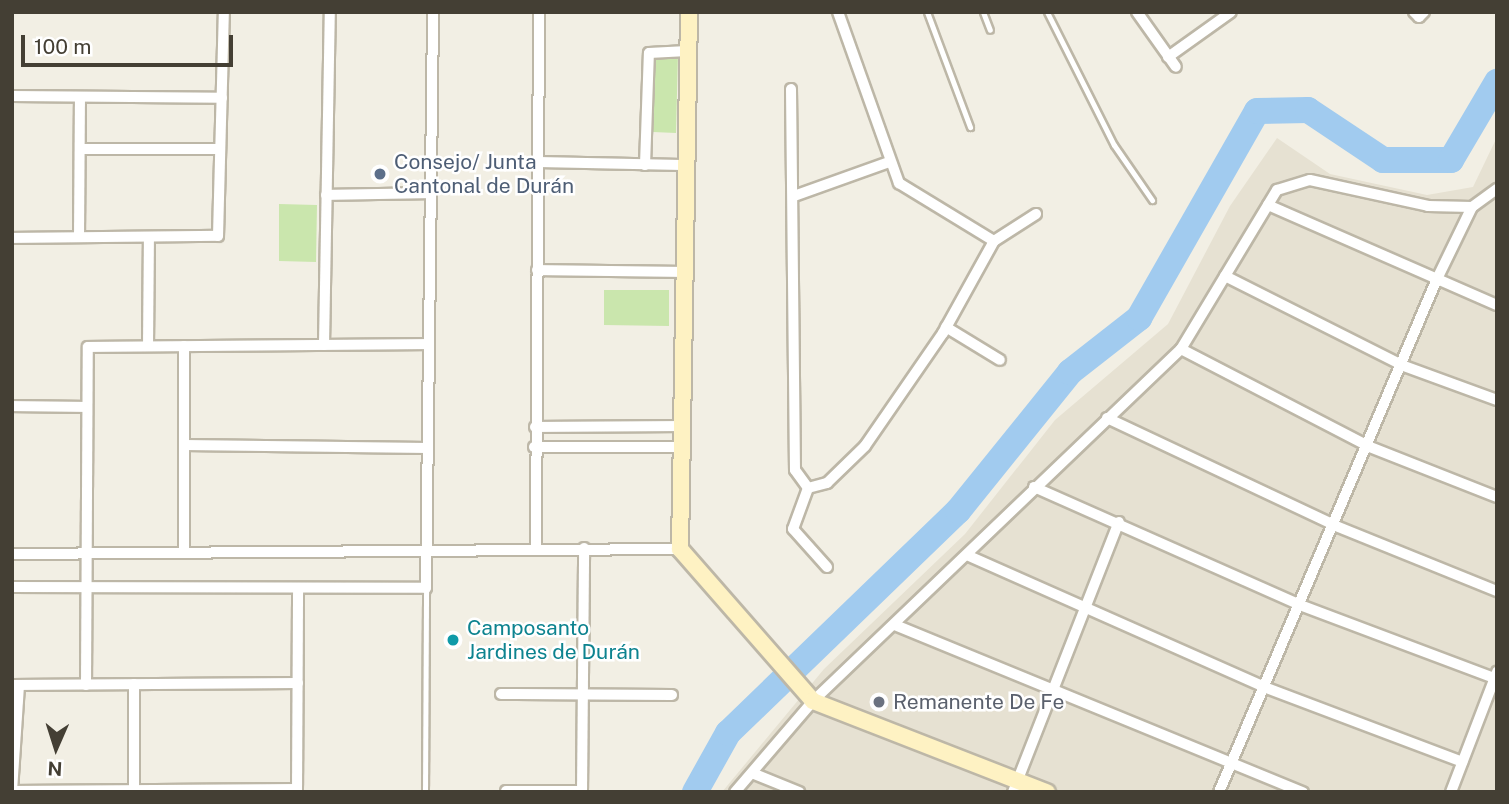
<!DOCTYPE html>
<meta charset="utf-8">
<style>
body{margin:0}
#map{position:relative;width:1509px;height:804px;overflow:hidden;background:#f2efe4;font-family:"Public Sans",sans-serif}
div>[style]{position:absolute}
[style*='--x']{left:calc(var(--x)*1px);top:calc(var(--y)*1px);width:calc(var(--w)*1px);rotate:calc(var(--a)*1deg)}
.residential>*{inset:0;background:#e6e1d2}
.green>*{inset:0;background:#cae6ad}
.river>*{height:26px;margin:-13px;padding:0 13px;transform-origin:13px;border-radius:13px;background:#a1cbef}
.roads{filter:drop-shadow(2px 0 #bdb7a7) drop-shadow(-2px 0 #bdb7a7) drop-shadow(0 2px #bdb7a7) drop-shadow(0 -2px #bdb7a7)}
.lane>*{height:5px;margin:-2.5px;padding:0 2.5px;transform-origin:2.5px;border-radius:2.5px;background:#fff}
.street>*{height:10px;margin:-5px;padding:0 5px;transform-origin:5px;border-radius:5px;background:#fff}
.secondary>*{height:16px;margin:-8px;padding:0 8px;transform-origin:8px;border-radius:8px;background:#fef2c3}
.dots>*{width:19px;height:19px;translate:-50% -50%;box-sizing:border-box;border:4px solid #fff;border-radius:50%}
span{translate:-50% -50%;white-space:nowrap;text-align:center;line-height:1.15;-webkit-text-stroke:5px #fff;paint-order:stroke}
.service-label{font-size:21px;color:#4e5e75}
.left{translate:0 -50%;text-align:left}
.culture-label{font-size:21px;color:#0d838f}
.worship-label{font-size:21px;color:#5b616d}
.frame{position:absolute;inset:0;border:14px solid #443f34;pointer-events:none}
.north{position:absolute;left:21px;top:713px;width:70px;height:70px;-webkit-text-stroke:5px #fff;paint-order:stroke;rotate:183deg;font-size:19px;font-weight:700;line-height:28px;text-align:center;color:#443f34}
.north::after{content:'';display:block;margin:auto;width:24px;height:32px;background:#443f34;clip-path:polygon(50% 0,100% 100%,50% 72%,0 100%)}
.scale{position:absolute;left:21px;top:35px;width:212px;height:32px;box-sizing:border-box;border:4px solid #443f34;border-top:0;padding-left:9px;font-size:21px;line-height:24px;white-space:nowrap;color:#443f34;-webkit-text-stroke:5px #fff;paint-order:stroke}
</style>
<div id="map">
<div class="residential">
<i style="clip-path:polygon(1497px 137px,1497px 792px,722px 792px,824px 669px,965px 534px,1055px 420px,1168px 324px,1230px 206px,1277px 138px,1330px 174px,1427px 195px,1473px 187px)"></i>
</div>
<div class="green">
<i style="clip-path:polygon(654px 53px,678px 53px,676px 133px,653px 132px)"></i>
<i style="clip-path:polygon(279px 204px,317px 205px,316px 262px,279px 261px)"></i>
<i style="clip-path:polygon(604px 290px,669px 290px,669px 326px,604px 325px)"></i>
</div>
<div class="river">
<i style="--x:695;--y:792;--w:68;--a:-60.8"></i>
<i style="--x:728;--y:733;--w:320;--a:-44"></i>
<i style="--x:958;--y:511;--w:179;--a:-51.1"></i>
<i style="--x:1070;--y:372;--w:88;--a:-38"></i>
<i style="--x:1139;--y:318;--w:238;--a:-60.3"></i>
<i style="--x:1257;--y:111;--w:51;--a:-1.1"></i>
<i style="--x:1308;--y:110;--w:90;--a:33.7"></i>
<i style="--x:1383;--y:160;--w:68;--a:0"></i>
<i style="--x:1451;--y:160;--w:91;--a:-59.5"></i>
</div>
<div class="roads">
<div class="lane">
<i style="--x:927;--y:12;--w:123;--a:69.5"></i>
<i style="--x:983;--y:12;--w:19;--a:69"></i>
<i style="--x:1047;--y:12;--w:149;--a:63.3"></i>
<i style="--x:1114;--y:145;--w:67;--a:55.4"></i>
<i style="--x:425;--y:792;--w:204;--a:-89.7"></i>
</div>
<div class="street">
<i style="--x:838;--y:12;--w:182;--a:70.4"></i>
<i style="--x:899;--y:183;--w:111;--a:31.4"></i>
<i style="--x:1137;--y:12;--w:67;--a:54.7"></i>
<i style="--x:1414;--y:12;--w:7;--a:45"></i>
<i style="--x:1419;--y:17;--w:7;--a:-45"></i>
<i style="--x:1168;--y:57;--w:77;--a:-35.5"></i>
<i style="--x:791;--y:89;--w:381;--a:89.4"></i>
<i style="--x:795;--y:470;--w:22;--a:54"></i>
<i style="--x:12;--y:96;--w:210;--a:0.5"></i>
<i style="--x:81;--y:149;--w:139;--a:0"></i>
<i style="--x:538;--y:162;--w:144;--a:1.2"></i>
<i style="--x:645;--y:165;--w:112;--a:-88"></i>
<i style="--x:649;--y:53;--w:38;--a:-3"></i>
<i style="--x:326;--y:195;--w:105;--a:-1.1"></i>
<i style="--x:794;--y:196;--w:101;--a:-19.7"></i>
<i style="--x:1268;--y:205;--w:250;--a:23.6"></i>
<i style="--x:79;--y:237;--w:139;--a:-89.6"></i>
<i style="--x:12;--y:238;--w:206;--a:-0.6"></i>
<i style="--x:218;--y:236;--w:224;--a:-88.5"></i>
<i style="--x:537;--y:270;--w:145;--a:0.8"></i>
<i style="--x:1225;--y:276;--w:200;--a:26.7"></i>
<i style="--x:1404;--y:366;--w:99;--a:20.1"></i>
<i style="--x:946;--y:327;--w:63;--a:31.4"></i>
<i style="--x:324;--y:345;--w:333;--a:-89"></i>
<i style="--x:148;--y:346;--w:109;--a:-89.5"></i>
<i style="--x:184;--y:346;--w:205;--a:90"></i>
<i style="--x:1181;--y:349;--w:213;--a:27.4"></i>
<i style="--x:1370;--y:447;--w:136;--a:21.5"></i>
<i style="--x:12;--y:406;--w:74;--a:0.8"></i>
<i style="--x:1107;--y:418;--w:253;--a:25.2"></i>
<i style="--x:1336;--y:526;--w:174;--a:22"></i>
<i style="--x:535;--y:427;--w:145;--a:-0.4"></i>
<i style="--x:184;--y:445;--w:244;--a:0.7"></i>
<i style="--x:534;--y:447;--w:145;--a:0"></i>
<i style="--x:1034;--y:487;--w:291;--a:23.9"></i>
<i style="--x:1300;--y:605;--w:207;--a:20.6"></i>
<i style="--x:536;--y:548;--w:536;--a:-89.68"></i>
<i style="--x:12;--y:554;--w:668;--a:-0.43"></i>
<i style="--x:969;--y:556;--w:323;--a:23.9"></i>
<i style="--x:1264;--y:687;--w:212;--a:20.7"></i>
<i style="--x:827;--y:567;--w:51;--a:-131.8"></i>
<i style="--x:793;--y:529;--w:44;--a:-69.9"></i>
<i style="--x:808;--y:488;--w:20;--a:-15"></i>
<i style="--x:827;--y:483;--w:53;--a:-44.2"></i>
<i style="--x:865;--y:446;--w:137;--a:-55.4"></i>
<i style="--x:943;--y:333;--w:105;--a:-61"></i>
<i style="--x:994;--y:241;--w:50;--a:-32.7"></i>
<i style="--x:12;--y:587;--w:414;--a:0.1"></i>
<i style="--x:426;--y:588;--w:576;--a:-89.3"></i>
<i style="--x:895;--y:625;--w:441;--a:22.3"></i>
<i style="--x:134;--y:684;--w:108;--a:90"></i>
<i style="--x:12;--y:685;--w:286;--a:-0.4"></i>
<i style="--x:86;--y:685;--w:338;--a:-89.7"></i>
<i style="--x:88;--y:347;--w:341;--a:-0.5"></i>
<i style="--x:501;--y:694;--w:171;--a:0.3"></i>
<i style="--x:752;--y:773;--w:51;--a:22"></i>
<i style="--x:12;--y:791;--w:285;--a:-0.4"></i>
<i style="--x:12;--y:791;--w:106;--a:-86.2"></i>
<i style="--x:506;--y:791;--w:76;--a:0"></i>
<i style="--x:297;--y:792;--w:204;--a:-89.7"></i>
<i style="--x:582;--y:792;--w:244;--a:-89.5"></i>
<i style="--x:735;--y:792;--w:120;--a:-49.4"></i>
<i style="--x:813;--y:701;--w:509;--a:-43.73"></i>
<i style="--x:1181;--y:349;--w:186;--a:-58.9"></i>
<i style="--x:1277;--y:190;--w:34;--a:-17"></i>
<i style="--x:1310;--y:180;--w:121;--a:12.4"></i>
<i style="--x:1428;--y:206;--w:44;--a:1.3"></i>
<i style="--x:1013;--y:792;--w:290;--a:-68.6"></i>
<i style="--x:1219;--y:792;--w:555;--a:-66.99"></i>
<i style="--x:1436;--y:281;--w:82;--a:-64.1"></i>
<i style="--x:1472;--y:207;--w:31;--a:-36"></i>
<i style="--x:1451;--y:792;--w:129;--a:-69"></i>
</div>
<div class="secondary">
<i style="--x:689;--y:12;--w:537;--a:90.96"></i>
<i style="--x:680;--y:549;--w:202;--a:48.8"></i>
<i style="--x:813;--y:701;--w:251;--a:21.3"></i>
</div>
</div>
<div class="dots">
<i style="left:380px;top:174px;background:#5c6f8a"></i>
<i style="left:453px;top:640px;background:#0f9aa8"></i>
<i style="left:879px;top:702px;background:#6b7280"></i>
</div>
<div class="service-label">
<span class="left" style="left:394px;top:174px">Consejo/ Junta<br>Cantonal de Durán</span>
</div>
<div class="culture-label">
<span class="left" style="left:467px;top:640px">Camposanto<br>Jardines de Durán</span>
</div>
<div class="worship-label">
<span class="left" style="left:893px;top:702px">Remanente De Fe</span>
</div>
<div class="frame"></div>
<div class="north">N</div>
<div class="scale">100 m</div>
</div>
